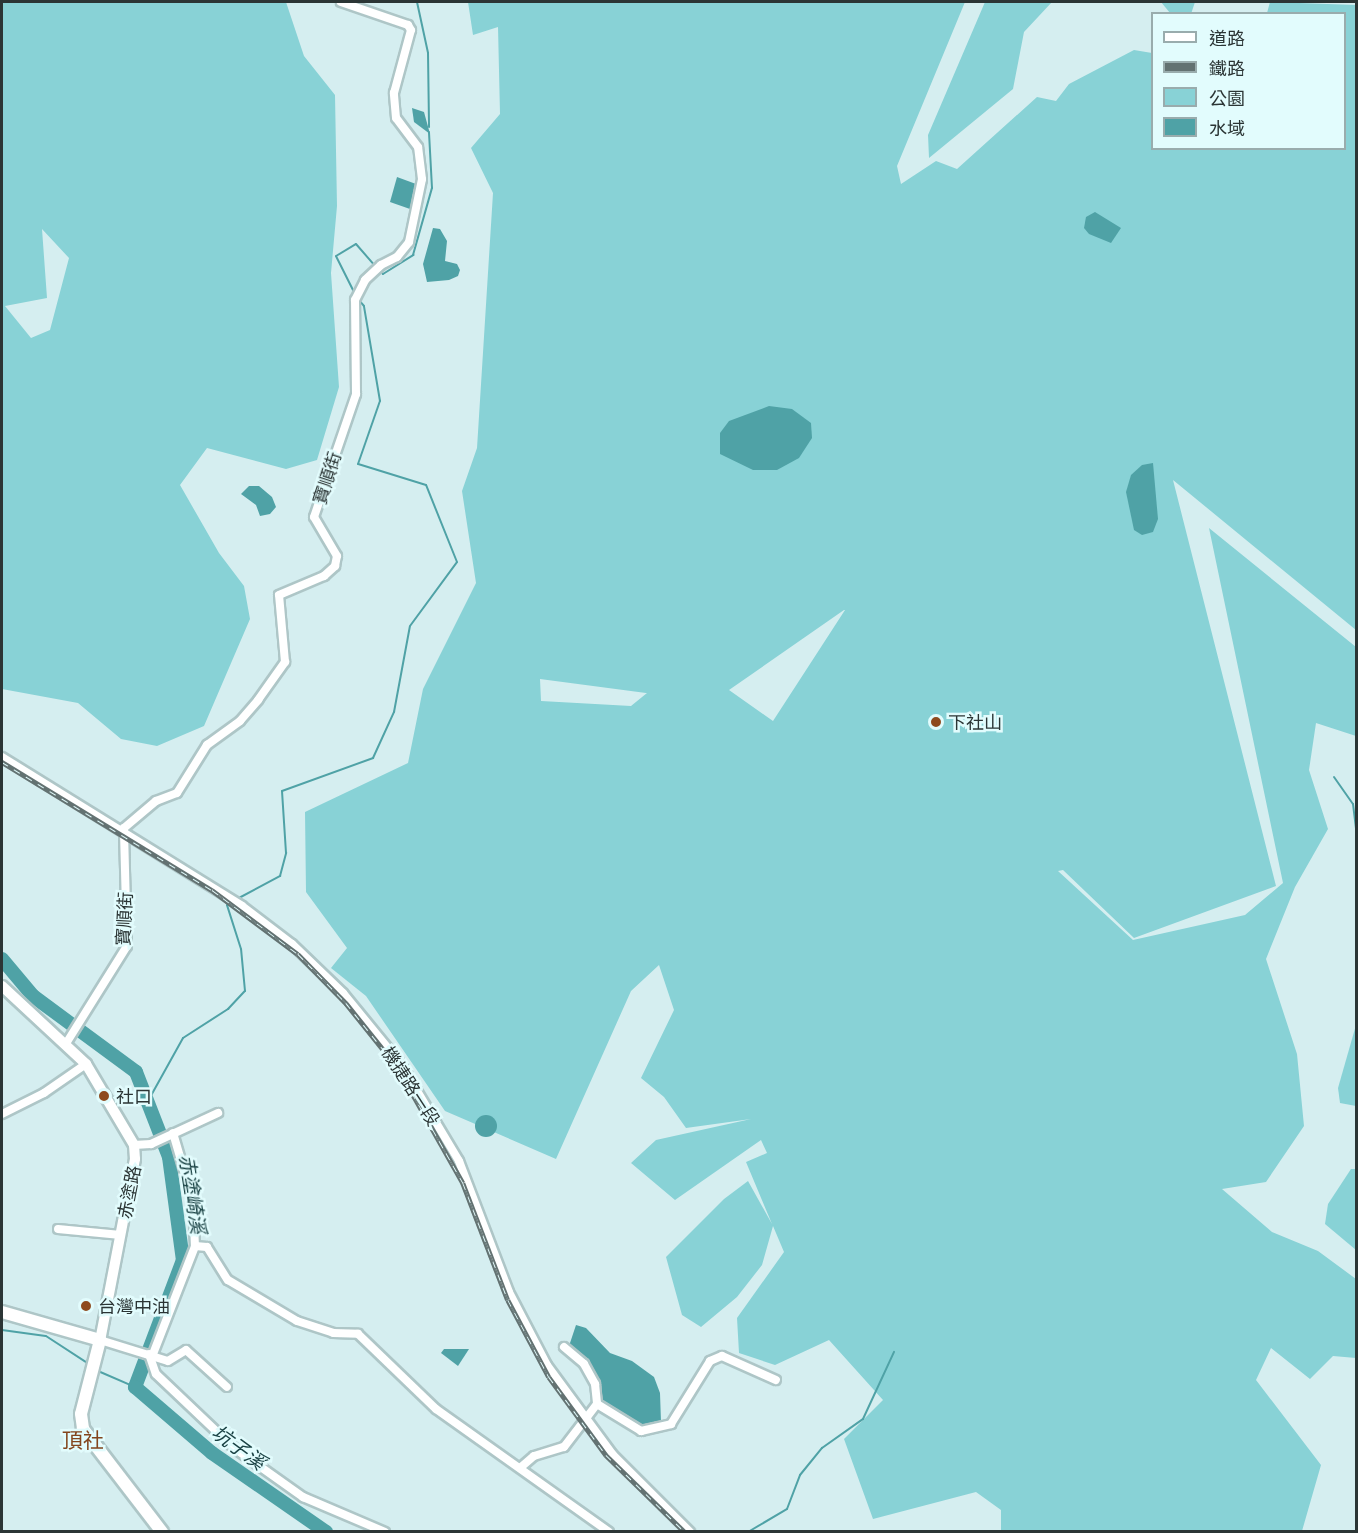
<!DOCTYPE html>
<meta charset="utf-8">
<style>
body{margin:0}
#map{position:relative;width:1358px;height:1533px;overflow:hidden;background:#d5eef0;font-family:"Exo 2","Noto Sans TC",sans-serif}
div>[style]{position:absolute}
[style*='--x']{left:calc(var(--x)*1px);top:calc(var(--y)*1px);width:calc(var(--w)*1px);rotate:calc(var(--a)*1deg)}
.green>*{inset:0;background:#88d2d6}
.water>*{inset:0;background:#4fa2a6}
.round{border-radius:50%}
.stream>*{height:2px;margin:-1px;padding:0 1px;transform-origin:1px;border-radius:1px;background:#4fa2a6}
.river>*{height:14px;margin:-7px;padding:0 7px;transform-origin:7px;border-radius:7px;background:#4fa2a6}
.roads{filter:drop-shadow(2px 0 #aec6c7) drop-shadow(-2px 0 #aec6c7) drop-shadow(0 2px #aec6c7) drop-shadow(0 -2px #aec6c7)}
.minor>*{height:8px;margin:-4px;padding:0 4px;transform-origin:4px;border-radius:4px;background:#fff}
.tertiary>*{height:10px;margin:-5px;padding:0 5px;transform-origin:5px;border-radius:5px;background:#fff}
.secondary>*{height:12px;margin:-6px;padding:0 6px;transform-origin:6px;border-radius:6px;background:#fff}
.rail>*{height:4.5px;margin-top:-2.25px;transform-origin:0;background:repeating-linear-gradient(90deg,#e2fcfd 0 7px,#637272 0 14px);box-sizing:border-box;border-block:2px solid #637272}
.dots>*{width:16px;height:16px;translate:-50% -50%;box-sizing:border-box;border:3px solid #e2fcfd;border-radius:50%}
span{translate:-50% -50%;white-space:nowrap;text-align:center;line-height:1.15;-webkit-text-stroke:5px #e2fcfd;paint-order:stroke}
.street-label{font-size:18px;color:#2b3535}
.poi-label{font-size:18px;color:#2b3535}
.left{translate:0 -50%;text-align:left}
.water-label{font-size:20px;color:#1b4345;font-style:italic}
.quarter-label{font-size:21px;color:#83451d}
.frame{position:absolute;inset:0;border:3px solid #2b3535;pointer-events:none}
.legend{position:absolute;left:1151px;top:12px;width:195px;height:138px;box-sizing:border-box;background:#e2fcfd;border:2px solid #99acad;margin:0;padding:8px 10px;list-style:none;font-size:18px;color:#2b3535}
.legend li{display:flex;align-items:center;gap:12px;height:30px}
.legend b{width:30px;border:2px solid #99acad}
</style>
<div id="map">
<div class="green">
<i style="clip-path:polygon(evenodd,2px 2px,286px 2px,304px 56px,335px 95px,337px 206px,331px 273px,339px 387px,317px 460px,286px 469px,207px 448px,180px 485px,219px 553px,244px 586px,250px 619px,204px 726px,157px 746px,121px 739px,78px 703px,2px 689px,2px 2px,42px 229px,69px 258px,50px 330px,31px 338px,5px 306px,47px 298px,42px 229px)"></i>
<i style="clip-path:polygon(evenodd,468px 2px,965px 2px,897px 166px,901px 184px,936px 161px,957px 169px,1037px 97px,1056px 101px,1069px 84px,1134px 50px,1152px 53px,1152px 148px,1344px 148px,1344px 14px,1267px 13px,1270px 2px,1356px 5px,1356px 630px,1173px 480px,1276px 886px,1134px 938px,1063px 870px,1058px 871px,1133px 940px,1245px 915px,1283px 883px,1209px 528px,1356px 647px,1356px 736px,1316px 723px,1309px 770px,1328px 829px,1295px 887px,1266px 959px,1297px 1054px,1304px 1126px,1266px 1182px,1222px 1189px,1272px 1232px,1318px 1251px,1356px 1279px,1356px 1358px,1333px 1356px,1310px 1379px,1271px 1348px,1256px 1380px,1321px 1465px,1302px 1531px,1001px 1531px,1001px 1510px,976px 1492px,873px 1519px,844px 1439px,883px 1400px,829px 1340px,775px 1365px,739px 1353px,737px 1318px,784px 1252px,773px 1226px,762px 1265px,737px 1297px,701px 1327px,682px 1315px,666px 1257px,724px 1199px,748px 1181px,772px 1224px,746px 1162px,767px 1153px,761px 1140px,675px 1200px,631px 1163px,656px 1140px,751px 1119px,686px 1128px,664px 1097px,641px 1078px,674px 1010px,659px 965px,631px 991px,556px 1159px,445px 1111px,366px 996px,331px 968px,347px 948px,306px 892px,305px 812px,408px 763px,423px 689px,476px 583px,462px 491px,477px 448px,493px 193px,471px 148px,500px 114px,498px 27px,473px 35px,468px 2px,845px 610px,773px 721px,729px 690px,844px 610px,845px 610px,468px 2px,540px 679px,646px 693px,647px 693px,631px 706px,541px 701px,540px 679px)"></i>
<i style="clip-path:polygon(985px 2px,1052px 2px,1024px 32px,1013px 89px,929px 158px,928px 135px)"></i>
<i style="clip-path:polygon(1161px 2px,1195px 2px,1191px 14px,1170px 13px)"></i>
<i style="clip-path:polygon(1356px 1025px,1356px 1106px,1340px 1103px,1338px 1088px)"></i>
<i style="clip-path:polygon(1351px 1169px,1356px 1169px,1356px 1250px,1325px 1224px,1328px 1204px)"></i>
</div>
<div class="water">
<i style="clip-path:polygon(412px 108px,424px 112px,430px 134px,414px 122px)"></i>
<i style="clip-path:polygon(397px 177px,416px 184px,410px 209px,390px 202px)"></i>
<i style="clip-path:polygon(1095px 212px,1121px 228px,1111px 243px,1089px 234px,1084px 228px,1086px 217px)"></i>
<i style="clip-path:polygon(433px 228px,440px 229px,447px 241px,445px 261px,457px 264px,460px 270px,458px 276px,449px 280px,427px 282px,423px 264px)"></i>
<i style="clip-path:polygon(769px 406px,792px 409px,811px 423px,812px 438px,799px 458px,777px 470px,753px 470px,720px 454px,720px 433px,729px 421px)"></i>
<i style="clip-path:polygon(1153px 463px,1158px 519px,1153px 532px,1142px 535px,1134px 530px,1126px 492px,1131px 475px,1142px 465px)"></i>
<i style="clip-path:polygon(249px 486px,259px 486px,272px 497px,276px 507px,270px 514px,260px 516px,256px 505px,241px 494px)"></i>
<i class="round" style="left:475px;top:1115px;width:22px;height:22px"></i>
<i style="clip-path:polygon(576px 1325px,586px 1328px,610px 1353px,632px 1361px,654px 1377px,660px 1393px,661px 1422px,639px 1425px,602px 1402px,597px 1378px,569px 1346px)"></i>
<i style="clip-path:polygon(444px 1349px,469px 1349px,458px 1366px,441px 1353px)"></i>
</div>
<div class="stream">
<i style="--x:417;--y:2;--w:52;--a:77.8"></i>
<i style="--x:428;--y:53;--w:74;--a:89.2"></i>
<i style="--x:380;--y:271;--w:4;--a:45"></i>
<i style="--x:383;--y:274;--w:36;--a:-32"></i>
<i style="--x:413;--y:255;--w:70;--a:-74.2"></i>
<i style="--x:432;--y:188;--w:56;--a:-93.1"></i>
<i style="--x:355;--y:294;--w:42;--a:-116.6"></i>
<i style="--x:336;--y:256;--w:23;--a:-31"></i>
<i style="--x:356;--y:244;--w:30;--a:49"></i>
<i style="--x:1334;--y:777;--w:33;--a:55"></i>
<i style="--x:1353;--y:804;--w:26;--a:83"></i>
<i style="--x:237;--y:899;--w:49;--a:-28.1"></i>
<i style="--x:280;--y:876;--w:24;--a:-75"></i>
<i style="--x:286;--y:853;--w:62;--a:-93.7"></i>
<i style="--x:282;--y:791;--w:97;--a:-19.9"></i>
<i style="--x:373;--y:758;--w:51;--a:-65.5"></i>
<i style="--x:394;--y:712;--w:87;--a:-79.5"></i>
<i style="--x:410;--y:626;--w:79;--a:-53.7"></i>
<i style="--x:457;--y:562;--w:83;--a:-111.9"></i>
<i style="--x:426;--y:485;--w:71;--a:-162.8"></i>
<i style="--x:358;--y:464;--w:67;--a:-70.8"></i>
<i style="--x:380;--y:401;--w:96;--a:-99.6"></i>
<i style="--x:364;--y:306;--w:9;--a:-131"></i>
<i style="--x:148;--y:1101;--w:72;--a:-60.9"></i>
<i style="--x:183;--y:1038;--w:54;--a:-32.8"></i>
<i style="--x:228;--y:1009;--w:25;--a:-47"></i>
<i style="--x:245;--y:991;--w:42;--a:-95.4"></i>
<i style="--x:241;--y:949;--w:46;--a:-107.7"></i>
<i style="--x:227;--y:905;--w:6;--a:-31"></i>
<i style="--x:2;--y:1330;--w:44;--a:7.8"></i>
<i style="--x:46;--y:1336;--w:51;--a:33.1"></i>
<i style="--x:98;--y:1371;--w:40;--a:23.4"></i>
<i style="--x:748;--y:1532;--w:45;--a:-30.5"></i>
<i style="--x:787;--y:1509;--w:36;--a:-69"></i>
<i style="--x:800;--y:1475;--w:35;--a:-51"></i>
<i style="--x:822;--y:1448;--w:50;--a:-35.3"></i>
<i style="--x:863;--y:1419;--w:74;--a:-65.2"></i>
</div>
<div class="river">
<i style="--x:2;--y:959;--w:48;--a:50"></i>
<i style="--x:33;--y:996;--w:128;--a:36.4"></i>
<i style="--x:136;--y:1072;--w:91;--a:68.8"></i>
<i style="--x:169;--y:1157;--w:104;--a:82.3"></i>
<i style="--x:183;--y:1260;--w:136;--a:110.7"></i>
<i style="--x:135;--y:1387;--w:101;--a:40.6"></i>
<i style="--x:212;--y:1453;--w:139;--a:34.7"></i>
</div>
<div class="roads">
<div class="minor">
<i style="--x:2;--y:757;--w:282;--a:31.8"></i>
<i style="--x:242;--y:906;--w:63;--a:37.2"></i>
<i style="--x:292;--y:944;--w:71;--a:43.9"></i>
<i style="--x:343;--y:993;--w:92;--a:50.8"></i>
<i style="--x:401;--y:1064;--w:113;--a:59.1"></i>
<i style="--x:459;--y:1161;--w:140;--a:69.1"></i>
<i style="--x:509;--y:1292;--w:82;--a:62.5"></i>
<i style="--x:547;--y:1365;--w:112;--a:53.7"></i>
<i style="--x:613;--y:1455;--w:109;--a:45"></i>
<i style="--x:67;--y:1042;--w:113;--a:-58"></i>
<i style="--x:127;--y:946;--w:118;--a:-91.5"></i>
<i style="--x:124;--y:828;--w:42;--a:-40.2"></i>
<i style="--x:156;--y:801;--w:22;--a:-21"></i>
<i style="--x:177;--y:793;--w:57;--a:-58"></i>
<i style="--x:207;--y:745;--w:41;--a:-36"></i>
<i style="--x:240;--y:721;--w:28;--a:-49"></i>
<i style="--x:258;--y:700;--w:47;--a:-54.6"></i>
<i style="--x:285;--y:662;--w:67;--a:-95.1"></i>
<i style="--x:279;--y:595;--w:49;--a:-22.9"></i>
<i style="--x:324;--y:576;--w:15;--a:-42"></i>
<i style="--x:335;--y:566;--w:10;--a:-79"></i>
<i style="--x:337;--y:556;--w:45;--a:-120.5"></i>
<i style="--x:314;--y:517;--w:130;--a:-71.1"></i>
<i style="--x:356;--y:394;--w:94;--a:-90.6"></i>
<i style="--x:355;--y:300;--w:22;--a:-63"></i>
<i style="--x:365;--y:280;--w:22;--a:-43"></i>
<i style="--x:381;--y:265;--w:18;--a:-27"></i>
<i style="--x:397;--y:257;--w:19;--a:-51"></i>
<i style="--x:409;--y:242;--w:64;--a:-78.3"></i>
<i style="--x:422;--y:179;--w:32;--a:-97"></i>
<i style="--x:418;--y:147;--w:36;--a:-127"></i>
<i style="--x:396;--y:118;--w:25;--a:-95"></i>
<i style="--x:394;--y:93;--w:65;--a:-74.9"></i>
<i style="--x:411;--y:30;--w:6;--a:-121"></i>
<i style="--x:408;--y:25;--w:71;--a:-161.1"></i>
<i style="--x:2;--y:1114;--w:47;--a:-26.6"></i>
<i style="--x:44;--y:1093;--w:51;--a:-34.6"></i>
<i style="--x:173;--y:1133;--w:71;--a:73.6"></i>
<i style="--x:193;--y:1201;--w:45;--a:87.5"></i>
<i style="--x:195;--y:1246;--w:12;--a:5"></i>
<i style="--x:207;--y:1247;--w:39;--a:58"></i>
<i style="--x:228;--y:1280;--w:80;--a:30.7"></i>
<i style="--x:297;--y:1321;--w:38;--a:18"></i>
<i style="--x:333;--y:1333;--w:25;--a:2"></i>
<i style="--x:358;--y:1334;--w:108;--a:43.9"></i>
<i style="--x:436;--y:1409;--w:212;--a:35.4"></i>
<i style="--x:134;--y:1145;--w:17;--a:-3"></i>
<i style="--x:151;--y:1144;--w:74;--a:-24.8"></i>
<i style="--x:58;--y:1229;--w:63;--a:5.4"></i>
<i style="--x:100;--y:1340;--w:71;--a:17.2"></i>
<i style="--x:168;--y:1361;--w:21;--a:-31"></i>
<i style="--x:186;--y:1350;--w:55;--a:42.1"></i>
<i style="--x:564;--y:1347;--w:26;--a:40"></i>
<i style="--x:584;--y:1364;--w:23;--a:61"></i>
<i style="--x:595;--y:1384;--w:20;--a:84"></i>
<i style="--x:149;--y:1354;--w:21;--a:71"></i>
<i style="--x:156;--y:1374;--w:108;--a:43.5"></i>
<i style="--x:234;--y:1448;--w:85;--a:35.4"></i>
<i style="--x:303;--y:1497;--w:89;--a:23.1"></i>
<i style="--x:153;--y:1354;--w:116;--a:-68.7"></i>
<i style="--x:597;--y:1404;--w:52;--a:31.5"></i>
<i style="--x:641;--y:1431;--w:31;--a:-13"></i>
<i style="--x:671;--y:1424;--w:74;--a:-58.2"></i>
<i style="--x:710;--y:1361;--w:13;--a:-23"></i>
<i style="--x:722;--y:1356;--w:59;--a:24"></i>
<i style="--x:520;--y:1468;--w:18;--a:-41"></i>
<i style="--x:534;--y:1456;--w:31;--a:-17"></i>
<i style="--x:564;--y:1447;--w:54;--a:-52.5"></i>
</div>
<div class="tertiary">
<i style="--x:2;--y:986;--w:115;--a:42.9"></i>
<i style="--x:86;--y:1064;--w:94;--a:59.3"></i>
<i style="--x:134;--y:1145;--w:14;--a:86"></i>
<i style="--x:135;--y:1159;--w:184;--a:100.9"></i>
</div>
<div class="secondary">
<i style="--x:2;--y:1312;--w:102;--a:15.9"></i>
<i style="--x:100;--y:1340;--w:76;--a:104.4"></i>
<i style="--x:81;--y:1414;--w:15;--a:82"></i>
<i style="--x:83;--y:1429;--w:130;--a:52.5"></i>
</div>
</div>
<div class="rail">
<i style="--x:2;--y:762;--w:246;--a:31.4"></i>
<i style="--x:212;--y:890;--w:107;--a:36.7"></i>
<i style="--x:298;--y:954;--w:69;--a:45.6"></i>
<i style="--x:346;--y:1003;--w:83;--a:51.3"></i>
<i style="--x:398;--y:1068;--w:132;--a:60.5"></i>
<i style="--x:463;--y:1183;--w:125;--a:69"></i>
<i style="--x:508;--y:1300;--w:87;--a:62"></i>
<i style="--x:549;--y:1377;--w:97;--a:53.8"></i>
<i style="--x:606;--y:1455;--w:110;--a:44.3"></i>
</div>
<div class="dots">
<i style="left:936px;top:722px;background:#8e4a1e"></i>
<i style="left:104px;top:1096px;background:#8e4a1e"></i>
<i style="left:86px;top:1306px;background:#8e4a1e"></i>
</div>
<div class="street-label">
<span style="left:327px;top:478px;rotate:-72deg">寶順街</span>
<span style="left:124px;top:919px;rotate:-87deg">寶順街</span>
<span style="left:411px;top:1086px;rotate:57deg">機捷路一段</span>
<span style="left:129px;top:1192px;rotate:-79deg">赤塗路</span>
</div>
<div class="poi-label">
<span class="left" style="left:948px;top:722px">下社山</span>
<span class="left" style="left:116px;top:1096px">社口</span>
<span class="left" style="left:98px;top:1306px">台灣中油</span>
</div>
<div class="water-label">
<span style="left:193px;top:1194px;rotate:81deg">赤塗崎溪</span>
<span style="left:239px;top:1447px;rotate:36deg">坑子溪</span>
</div>
<div class="quarter-label">
<span style="left:83px;top:1440px">頂社</span>
</div>
<div class="frame"></div>
<ul class="legend">
<li><b style="height:8px;background:#fff"></b>道路</li>
<li><b style="height:8px;background:#637272"></b>鐵路</li>
<li><b style="height:16px;background:#88d2d6"></b>公園</li>
<li><b style="height:16px;background:#4fa2a6"></b>水域</li>
</ul>
</div>
